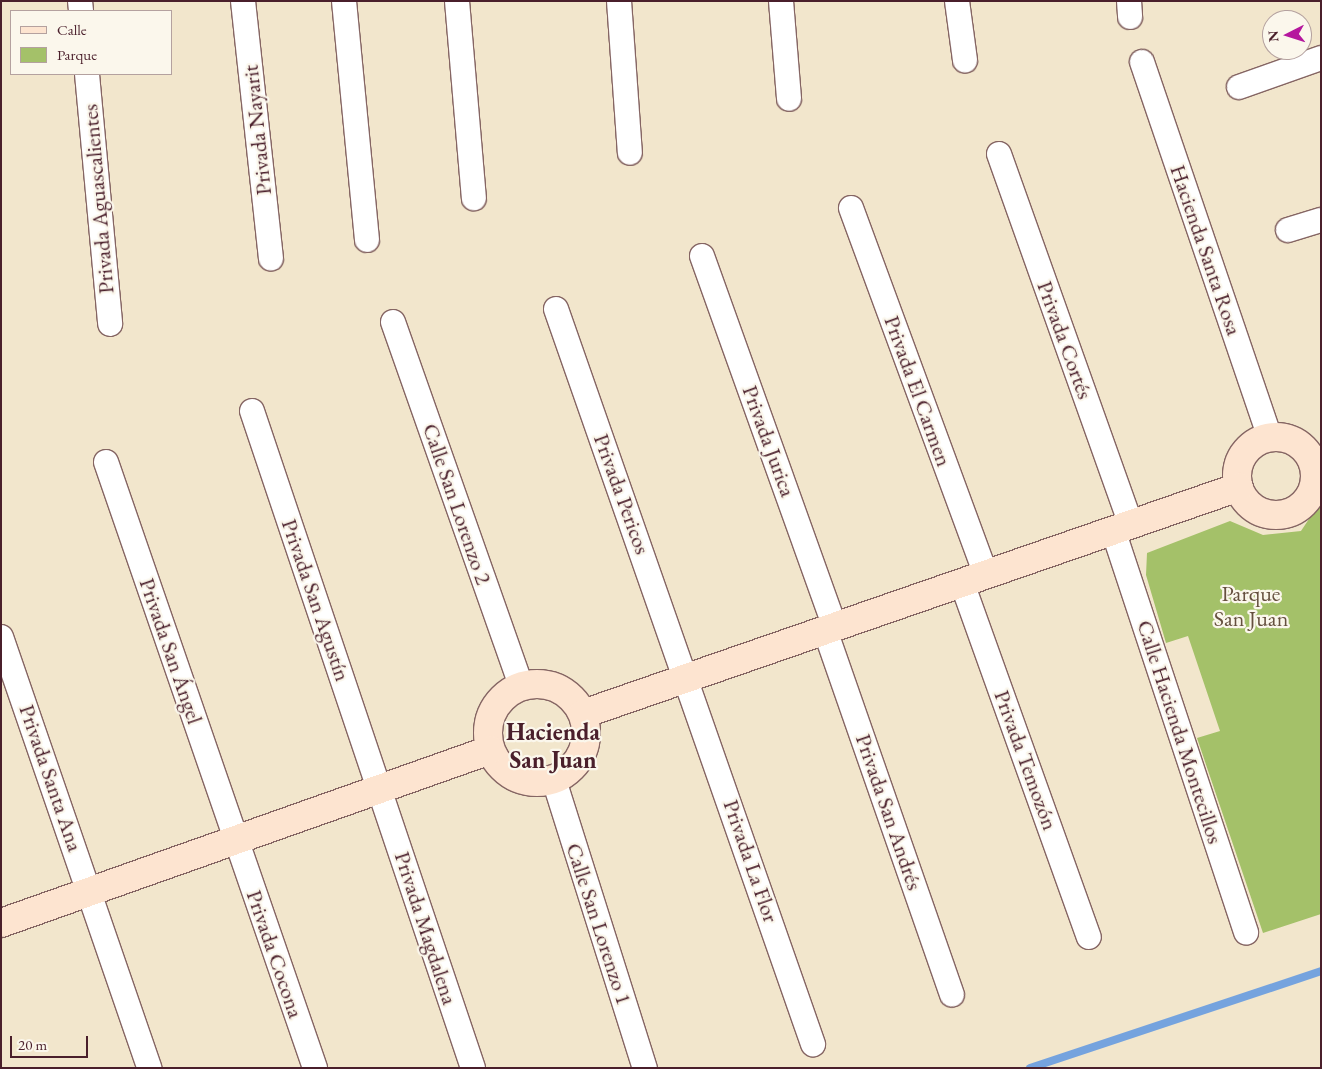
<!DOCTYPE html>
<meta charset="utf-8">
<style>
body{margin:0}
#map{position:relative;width:1322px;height:1069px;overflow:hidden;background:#f2e6cc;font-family:"EB Garamond",serif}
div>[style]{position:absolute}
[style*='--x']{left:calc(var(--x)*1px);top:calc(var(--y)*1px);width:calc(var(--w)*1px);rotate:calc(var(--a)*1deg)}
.green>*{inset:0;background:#a4c169}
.stream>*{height:8px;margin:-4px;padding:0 4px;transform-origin:4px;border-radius:4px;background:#75a3de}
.roads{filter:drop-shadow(1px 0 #856563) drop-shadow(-1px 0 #856563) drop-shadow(0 1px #856563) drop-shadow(0 -1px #856563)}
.street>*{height:24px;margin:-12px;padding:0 12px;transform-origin:12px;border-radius:12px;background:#fff}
.secondary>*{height:28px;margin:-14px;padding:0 14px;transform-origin:14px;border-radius:14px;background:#fde4d0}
.secondary>.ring{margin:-14px;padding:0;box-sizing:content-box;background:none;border:28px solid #fde4d0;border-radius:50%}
span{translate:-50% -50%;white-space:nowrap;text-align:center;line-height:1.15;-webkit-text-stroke:4.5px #fbf7ec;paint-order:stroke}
.street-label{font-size:22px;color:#4a1f2b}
.park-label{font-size:22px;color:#65503e}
.neighbourhood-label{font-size:24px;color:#4a1f2b;font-weight:700}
.frame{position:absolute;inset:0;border:2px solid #4a1f2b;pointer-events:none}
.legend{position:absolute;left:10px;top:10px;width:162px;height:65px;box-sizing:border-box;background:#fbf7ec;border:1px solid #b4a19f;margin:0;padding:6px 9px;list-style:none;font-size:15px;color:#4a1f2b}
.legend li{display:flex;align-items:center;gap:10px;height:25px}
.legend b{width:25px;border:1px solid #b4a19f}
.north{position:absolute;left:1262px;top:10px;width:50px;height:50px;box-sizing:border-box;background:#fbf7ec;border:1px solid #b4a19f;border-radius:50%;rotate:265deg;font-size:14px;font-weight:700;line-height:20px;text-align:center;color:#4a1f2b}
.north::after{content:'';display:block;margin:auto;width:18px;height:22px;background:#b5179e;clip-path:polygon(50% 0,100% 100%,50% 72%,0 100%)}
.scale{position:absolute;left:10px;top:1036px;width:78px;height:22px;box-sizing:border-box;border:2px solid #4a1f2b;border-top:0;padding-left:6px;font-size:15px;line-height:18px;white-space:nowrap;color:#4a1f2b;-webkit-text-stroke:4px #fbf7ec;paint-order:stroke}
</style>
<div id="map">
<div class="green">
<i style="clip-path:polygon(1321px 501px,1321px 914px,1263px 933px,1197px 738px,1220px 731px,1188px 636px,1166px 643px,1146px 575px,1147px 553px,1230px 521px,1263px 535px,1301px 531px)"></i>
</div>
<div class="stream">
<i style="--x:1030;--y:1068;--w:307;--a:-18.4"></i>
</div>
<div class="roads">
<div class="street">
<i style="--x:80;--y:1;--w:10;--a:84"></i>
<i style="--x:243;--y:1;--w:259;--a:83.8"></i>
<i style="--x:344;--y:1;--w:240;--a:84.5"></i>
<i style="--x:457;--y:1;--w:198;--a:85.1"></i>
<i style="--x:619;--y:1;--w:152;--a:85.9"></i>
<i style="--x:781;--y:1;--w:98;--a:85.3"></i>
<i style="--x:957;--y:1;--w:60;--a:82.3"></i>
<i style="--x:1129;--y:1;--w:16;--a:86"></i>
<i style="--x:1142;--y:62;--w:396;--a:71.2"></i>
<i style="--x:87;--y:74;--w:251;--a:84.7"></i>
<i style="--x:1239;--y:87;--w:87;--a:-19.5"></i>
<i style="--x:999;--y:154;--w:394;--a:70.4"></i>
<i style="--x:851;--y:208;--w:391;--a:69.8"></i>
<i style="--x:1288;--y:230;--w:34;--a:-17"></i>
<i style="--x:702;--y:256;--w:394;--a:70.3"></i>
<i style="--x:556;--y:309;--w:779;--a:70.73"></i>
<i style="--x:393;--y:322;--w:386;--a:70.6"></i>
<i style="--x:252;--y:411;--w:693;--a:71.41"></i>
<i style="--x:1311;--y:460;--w:10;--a:-11"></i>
<i style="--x:106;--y:462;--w:641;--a:70.97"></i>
<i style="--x:1113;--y:530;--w:424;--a:71.7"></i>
<i style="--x:962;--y:583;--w:376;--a:70.3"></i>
<i style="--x:825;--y:630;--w:386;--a:70.8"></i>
<i style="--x:1;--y:637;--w:456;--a:71"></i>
<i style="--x:554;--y:780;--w:302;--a:72.5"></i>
</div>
<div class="secondary">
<i class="ring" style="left:1237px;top:437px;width:50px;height:50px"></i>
<i class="ring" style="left:488px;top:684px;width:70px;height:70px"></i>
<i style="--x:583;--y:714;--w:694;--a:-19.09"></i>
<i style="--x:1;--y:923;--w:519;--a:-19.48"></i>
</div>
</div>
<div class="street-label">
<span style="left:257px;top:130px;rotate:-96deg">Privada Nayarit</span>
<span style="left:98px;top:199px;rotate:-95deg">Privada Aguascalientes</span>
<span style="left:1206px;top:250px;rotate:71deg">Hacienda Santa Rosa</span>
<span style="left:1065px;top:340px;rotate:70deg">Privada Cortés</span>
<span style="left:918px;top:391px;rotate:70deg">Privada El Carmen</span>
<span style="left:769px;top:441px;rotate:70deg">Privada Jurica</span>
<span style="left:622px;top:494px;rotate:70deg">Privada Pericos</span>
<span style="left:457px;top:504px;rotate:71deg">Calle San Lorenzo 2</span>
<span style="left:316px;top:600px;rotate:71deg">Privada San Agustín</span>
<span style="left:171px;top:651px;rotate:71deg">Privada San Ángel</span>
<span style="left:1180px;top:732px;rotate:72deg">Calle Hacienda Montecillos</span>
<span style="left:1026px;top:760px;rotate:70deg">Privada Temozón</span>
<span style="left:51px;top:778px;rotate:71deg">Privada Santa Ana</span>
<span style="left:889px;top:812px;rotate:71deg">Privada San Andrés</span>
<span style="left:751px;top:861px;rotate:71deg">Privada La Flor</span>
<span style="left:599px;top:924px;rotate:72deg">Calle San Lorenzo 1</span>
<span style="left:426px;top:928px;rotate:72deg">Privada Magdalena</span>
<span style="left:275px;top:954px;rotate:71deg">Privada Cocona</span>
</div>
<div class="park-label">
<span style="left:1251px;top:606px">Parque<br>San Juan</span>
</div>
<div class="neighbourhood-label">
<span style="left:553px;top:746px">Hacienda<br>San Juan</span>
</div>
<div class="frame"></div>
<ul class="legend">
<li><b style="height:6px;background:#fde4d0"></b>Calle</li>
<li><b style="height:14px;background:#a4c169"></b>Parque</li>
</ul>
<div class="north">N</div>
<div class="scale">20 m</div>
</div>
